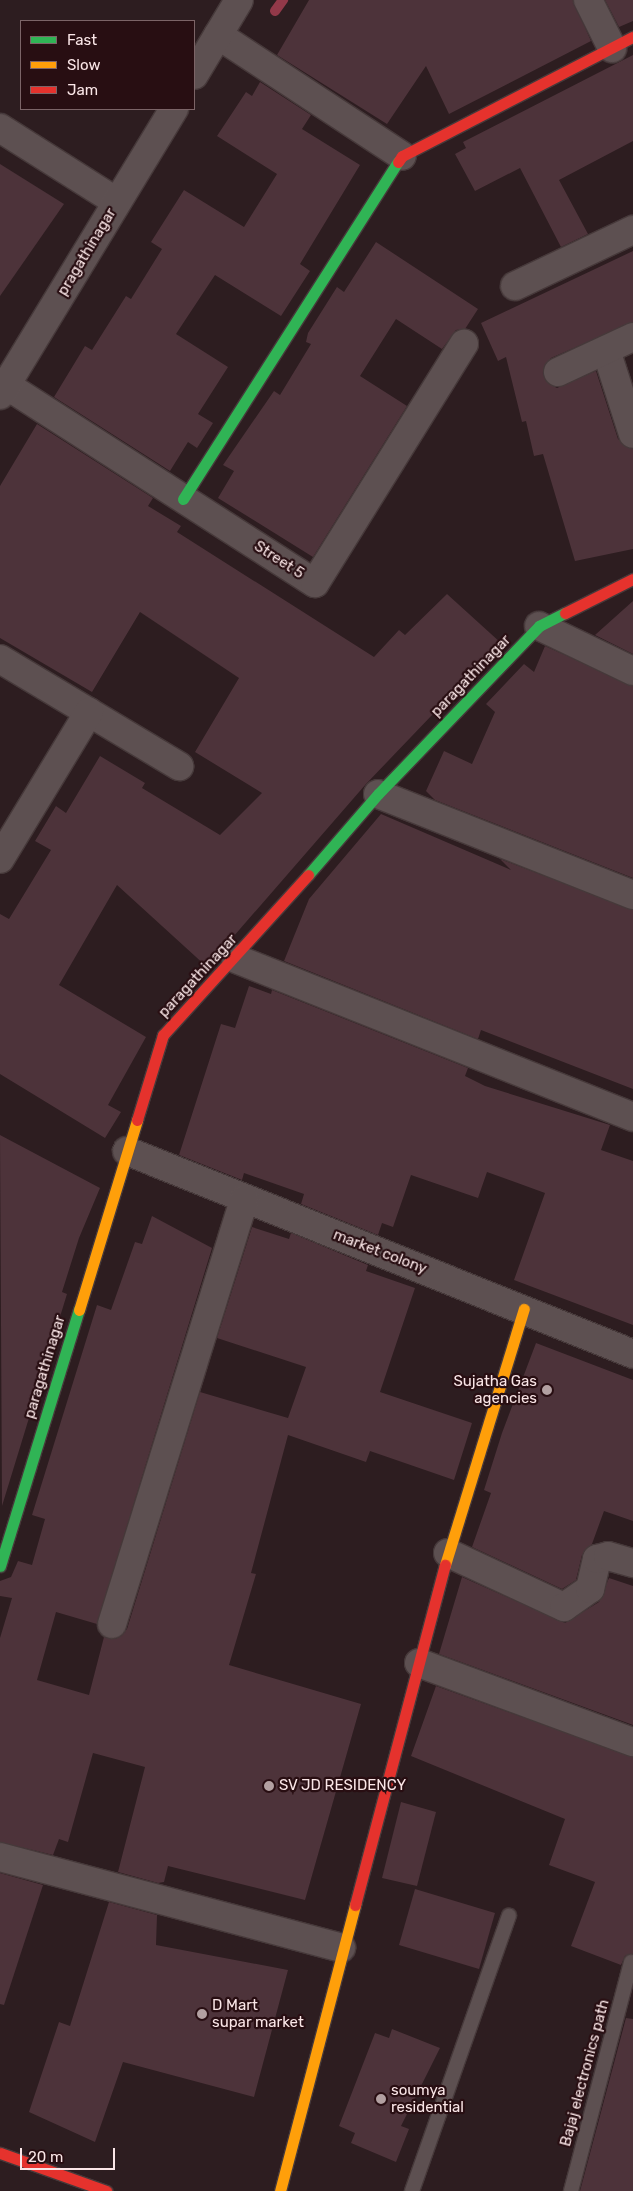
<!DOCTYPE html>
<style>
body{margin:0}
#map{position:relative;width:633px;height:2191px;overflow:hidden;background:#2d1d20;font-family:Rubik,sans-serif}
div>[style]{position:absolute}
[style*='--x']{left:calc(var(--x)*1px);top:calc(var(--y)*1px);width:calc(var(--w)*1px);rotate:calc(var(--a)*1deg)}
.stream>*{height:10px;margin:-5px;padding:0 5px;transform-origin:5px;border-radius:5px;background:#923949}
.building>*{inset:0;background:#4d333a}
.roads{filter:drop-shadow(1px 0 #46393a) drop-shadow(-1px 0 #46393a) drop-shadow(0 1px #46393a) drop-shadow(0 -1px #46393a)}
.lane>*{height:14px;margin:-7px;padding:0 7px;transform-origin:7px;border-radius:7px;background:#5d5051}
.street>*{height:28px;margin:-14px;padding:0 14px;transform-origin:14px;border-radius:14px;background:#5d5051}
.fast>*{height:11px;margin:-5.5px;padding:0 5.5px;transform-origin:5.5px;border-radius:5.5px;background:#30b455}
.slow>*{height:11px;margin:-5.5px;padding:0 5.5px;transform-origin:5.5px;border-radius:5.5px;background:#ff9f0a}
.jam>*{height:11px;margin:-5.5px;padding:0 5.5px;transform-origin:5.5px;border-radius:5.5px;background:#e5322d}
.dots>*{width:14px;height:14px;translate:-50% -50%;box-sizing:border-box;border:2px solid #280e12;border-radius:50%}
span{translate:-50% -50%;white-space:nowrap;text-align:center;line-height:1.15;-webkit-text-stroke:4.5px #280e12;paint-order:stroke}
.street-label{font-size:15px;color:#fae6e7}
.poi-label{font-size:15px;color:#fae6e7}
.right{translate:-100% -50%;text-align:right}
.left{translate:0 -50%;text-align:left}
.legend{position:absolute;left:20px;top:20px;width:175px;height:90px;box-sizing:border-box;background:#280e12;border:1px solid #7c6467;margin:0;padding:6px 9px;list-style:none;font-size:15px;color:#fae6e7}
.legend li{display:flex;align-items:center;gap:10px;height:25px}
.legend b{width:25px;border:1px solid #7c6467}
.scale{position:absolute;left:20px;top:2148px;width:95px;height:22px;box-sizing:border-box;border:2px solid #fae6e7;border-top:0;padding-left:6px;font-size:15px;line-height:18px;white-space:nowrap;color:#fae6e7;-webkit-text-stroke:4px #280e12;paint-order:stroke}
</style>
<div id="map">
<div class="stream">
<i style="--x:275;--y:11;--w:14;--a:-54"></i>
</div>
<div class="building">
<i style="clip-path:polygon(309px 0,573px 0,591px 41px,449px 114px,426px 66px,387px 124px,277px 55px)"></i>
<i style="clip-path:polygon(605px 0,633px 0,633px 21px,619px 27px)"></i>
<i style="clip-path:polygon(633px 55px,633px 141px,559px 180px,588px 234px,561px 247px,520px 168px,475px 191px,455px 154px,466px 148px,463px 142px)"></i>
<i style="clip-path:polygon(260px 82px,311px 115px,302px 129px,360px 165px,300px 264px,310px 271px,281px 316px,215px 275px,176px 334px,228px 367px,198px 414px,213px 423px,197px 448px,188px 442px,170px 471px,54px 397px,85px 346px,92px 350px,126px 296px,131px 299px,162px 249px,151px 242px,184px 190px,244px 227px,277px 174px,217px 136px,246px 92px,252px 96px)"></i>
<i style="clip-path:polygon(0 164px,64px 204px,0 296px)"></i>
<i style="clip-path:polygon(376px 242px,478px 309px,465px 329px,456px 330px,442px 349px,396px 319px,360px 376px,407px 406px,313px 557px,218px 498px,234px 471px,223px 465px,274px 391px,280px 395px,311px 344px,306px 342px,308px 333px,337px 287px,344px 292px)"></i>
<i style="clip-path:polygon(633px 251px,633px 322px,551px 358px,543px 370px,549px 384px,557px 388px,596px 371px,618px 439px,633px 449px,633px 549px,575px 561px,543px 454px,534px 456px,526px 421px,522px 422px,506px 357px,498px 361px,481px 323px)"></i>
<i style="clip-path:polygon(37px 424px,153px 498px,148px 506px,181px 526px,177px 532px,374px 657px,399px 630px,405px 635px,447px 594px,501px 643px,366px 784px,207px 967px,117px 885px,59px 985px,146px 1037px,108px 1105px,121px 1112px,105px 1138px,0 1074px,0 914px,9px 919px,51px 850px,35px 841px,56px 806px,66px 813px,100px 756px,145px 783px,142px 788px,220px 835px,262px 793px,195px 752px,239px 678px,140px 612px,92px 692px,0 638px,0 486px)"></i>
<i style="clip-path:polygon(633px 601px,633px 654px,595px 635px)"></i>
<i style="clip-path:polygon(545px 646px,633px 686px,633px 878px,435px 800px,426px 791px,444px 751px,472px 764px,495px 712px,486px 704px,524px 664px,534px 672px)"></i>
<i style="clip-path:polygon(381px 814px,511px 870px,500px 859px,633px 910px,633px 1089px,481px 1030px,478px 1039px,284px 961px,309px 899px)"></i>
<i style="clip-path:polygon(249px 986px,271px 994px,272px 990px,468px 1068px,465px 1076px,485px 1086px,610px 1125px,601px 1150px,633px 1161px,633px 1325px,514px 1280px,545px 1193px,487px 1172px,478px 1198px,411px 1175px,393px 1227px,382px 1223px,378px 1235px,301px 1204px,304px 1194px,244px 1173px,242px 1180px,179px 1155px,221px 1024px,235px 1028px)"></i>
<i style="clip-path:polygon(0 1135px,100px 1188px,79px 1238px,62px 1292px,67px 1294px,2px 1506px)"></i>
<i style="clip-path:polygon(152px 1216px,212px 1248px,97px 1624px,56px 1612px,37px 1680px,89px 1695px,104px 1637px,116px 1639px,127px 1629px,200px 1392px,288px 1418px,306px 1367px,217px 1338px,252px 1227px,289px 1239px,291px 1233px,368px 1265px,366px 1271px,415px 1288px,380px 1392px,472px 1423px,454px 1480px,370px 1451px,366px 1462px,288px 1435px,251px 1573px,256px 1574px,229px 1665px,361px 1704px,305px 1900px,168px 1866px,164px 1882px,158px 1883px,118px 1872px,145px 1767px,93px 1753px,68px 1842px,59px 1839px,53px 1855px,0 1842px,0 1638px,12px 1598px,0 1596px,0 1581px,11px 1577px,18px 1561px,32px 1565px,45px 1519px,32px 1515px,97px 1305px,111px 1310px,135px 1242px,142px 1244px)"></i>
<i style="clip-path:polygon(536px 1343px,633px 1380px,633px 1521px,604px 1511px,592px 1544px,582px 1555px,576px 1580px,562px 1589px,472px 1547px,491px 1493px,484px 1490px,502px 1433px)"></i>
<i style="clip-path:polygon(462px 1577px,565px 1623px,599px 1602px,609px 1578px,633px 1586px,633px 1725px,439px 1654px)"></i>
<i style="clip-path:polygon(436px 1686px,633px 1757px,633px 1954px,625px 1956px,621px 1965px,571px 1946px,595px 1882px,549px 1865px,565px 1819px,411px 1756px)"></i>
<i style="clip-path:polygon(401px 1802px,436px 1812px,417px 1886px,382px 1878px)"></i>
<i style="clip-path:polygon(0 1873px,43px 1885px,4px 2005px,0 2004px)"></i>
<i style="clip-path:polygon(415px 1889px,495px 1913px,479px 1969px,399px 1945px)"></i>
<i style="clip-path:polygon(109px 1902px,157px 1915px,156px 1945px,288px 1970px,254px 2097px,123px 2062px,95px 2142px,29px 2112px,59px 2022px,70px 2026px)"></i>
<i style="clip-path:polygon(626px 2018px,633px 2019px,633px 2191px,580px 2191px)"></i>
<i style="clip-path:polygon(392px 2029px,440px 2048px,401px 2126px,409px 2129px,396px 2162px,351px 2143px,355px 2133px,339px 2126px,375px 2033px,389px 2038px)"></i>
</div>
<div class="roads">
<div class="lane">
<i style="--x:412;--y:2191;--w:292;--a:-70.6"></i>
<i style="--x:571;--y:2191;--w:237;--a:-75.3"></i>
</div>
<div class="street">
<i style="--x:588;--y:0;--w:54;--a:63.4"></i>
<i style="--x:218;--y:35;--w:220;--a:33.3"></i>
<i style="--x:194;--y:75;--w:87;--a:-59"></i>
<i style="--x:0;--y:128;--w:138;--a:32.3"></i>
<i style="--x:515;--y:286;--w:131;--a:-25.4"></i>
<i style="--x:606;--y:350;--w:88;--a:72.2"></i>
<i style="--x:558;--y:372;--w:83;--a:-25"></i>
<i style="--x:6;--y:385;--w:367;--a:32.7"></i>
<i style="--x:315;--y:583;--w:282;--a:-58.1"></i>
<i style="--x:0;--y:395;--w:335;--a:-58.7"></i>
<i style="--x:539;--y:626;--w:104;--a:25.6"></i>
<i style="--x:0;--y:659;--w:209;--a:30.9"></i>
<i style="--x:378;--y:794;--w:274;--a:21.6"></i>
<i style="--x:0;--y:859;--w:172;--a:-58.8"></i>
<i style="--x:236;--y:959;--w:427;--a:21.7"></i>
<i style="--x:127;--y:1151;--w:545;--a:21.86"></i>
<i style="--x:448;--y:1553;--w:128;--a:25"></i>
<i style="--x:564;--y:1607;--w:32;--a:-35"></i>
<i style="--x:590;--y:1589;--w:31;--a:-77"></i>
<i style="--x:597;--y:1559;--w:11;--a:-15"></i>
<i style="--x:608;--y:1556;--w:26;--a:16"></i>
<i style="--x:112;--y:1624;--w:445;--a:-72.7"></i>
<i style="--x:419;--y:1663;--w:228;--a:20.3"></i>
<i style="--x:0;--y:1857;--w:353;--a:14.9"></i>
</div>
<div class="fast">
<i style="--x:183;--y:499;--w:400;--a:-57.5"></i>
<i style="--x:308;--y:875;--w:107;--a:-49.2"></i>
<i style="--x:378;--y:794;--w:233;--a:-46.2"></i>
<i style="--x:539;--y:626;--w:29;--a:-27"></i>
<i style="--x:0;--y:1566;--w:268;--a:-72.9"></i>
</div>
<div class="slow">
<i style="--x:79;--y:1310;--w:199;--a:-73"></i>
<i style="--x:445;--y:1565;--w:268;--a:-72.9"></i>
<i style="--x:280;--y:2191;--w:296;--a:-75.3"></i>
</div>
<div class="jam">
<i style="--x:398;--y:162;--w:7;--a:-56"></i>
<i style="--x:402;--y:156;--w:260;--a:-27.3"></i>
<i style="--x:565;--y:613;--w:76;--a:-26.6"></i>
<i style="--x:137;--y:1120;--w:89;--a:-73"></i>
<i style="--x:163;--y:1035;--w:216;--a:-47.8"></i>
<i style="--x:355;--y:1905;--w:352;--a:-75.2"></i>
<i style="--x:0;--y:2153;--w:113;--a:19.7"></i>
</div>
</div>
<div class="dots">
<i style="left:547px;top:1390px;background:#b2a0a1"></i>
<i style="left:269px;top:1786px;background:#b2a0a1"></i>
<i style="left:202px;top:2014px;background:#b2a0a1"></i>
<i style="left:381px;top:2099px;background:#b2a0a1"></i>
</div>
<div class="street-label">
<span style="left:87px;top:252px;rotate:-59deg">pragathinagar</span>
<span style="left:279px;top:560px;rotate:33deg">Street 5</span>
<span style="left:471px;top:676px;rotate:-46deg">paragathinagar</span>
<span style="left:198px;top:976px;rotate:-47deg">paragathinagar</span>
<span style="left:380px;top:1252px;rotate:21deg">market colony</span>
<span style="left:45px;top:1367px;rotate:-73deg">paragathinagar</span>
<span style="left:585px;top:2073px;rotate:-75deg">Bajaj electronics path</span>
</div>
<div class="poi-label">
<span class="right" style="left:537px;top:1390px">Sujatha Gas<br>agencies</span>
<span class="left" style="left:279px;top:1786px">SV JD RESIDENCY</span>
<span class="left" style="left:212px;top:2014px">D Mart<br>supar market</span>
<span class="left" style="left:391px;top:2099px">soumya<br>residential</span>
</div>
<ul class="legend">
<li><b style="height:6px;background:#30b455"></b>Fast</li>
<li><b style="height:6px;background:#ff9f0a"></b>Slow</li>
<li><b style="height:6px;background:#e5322d"></b>Jam</li>
</ul>
<div class="scale">20 m</div>
</div>
